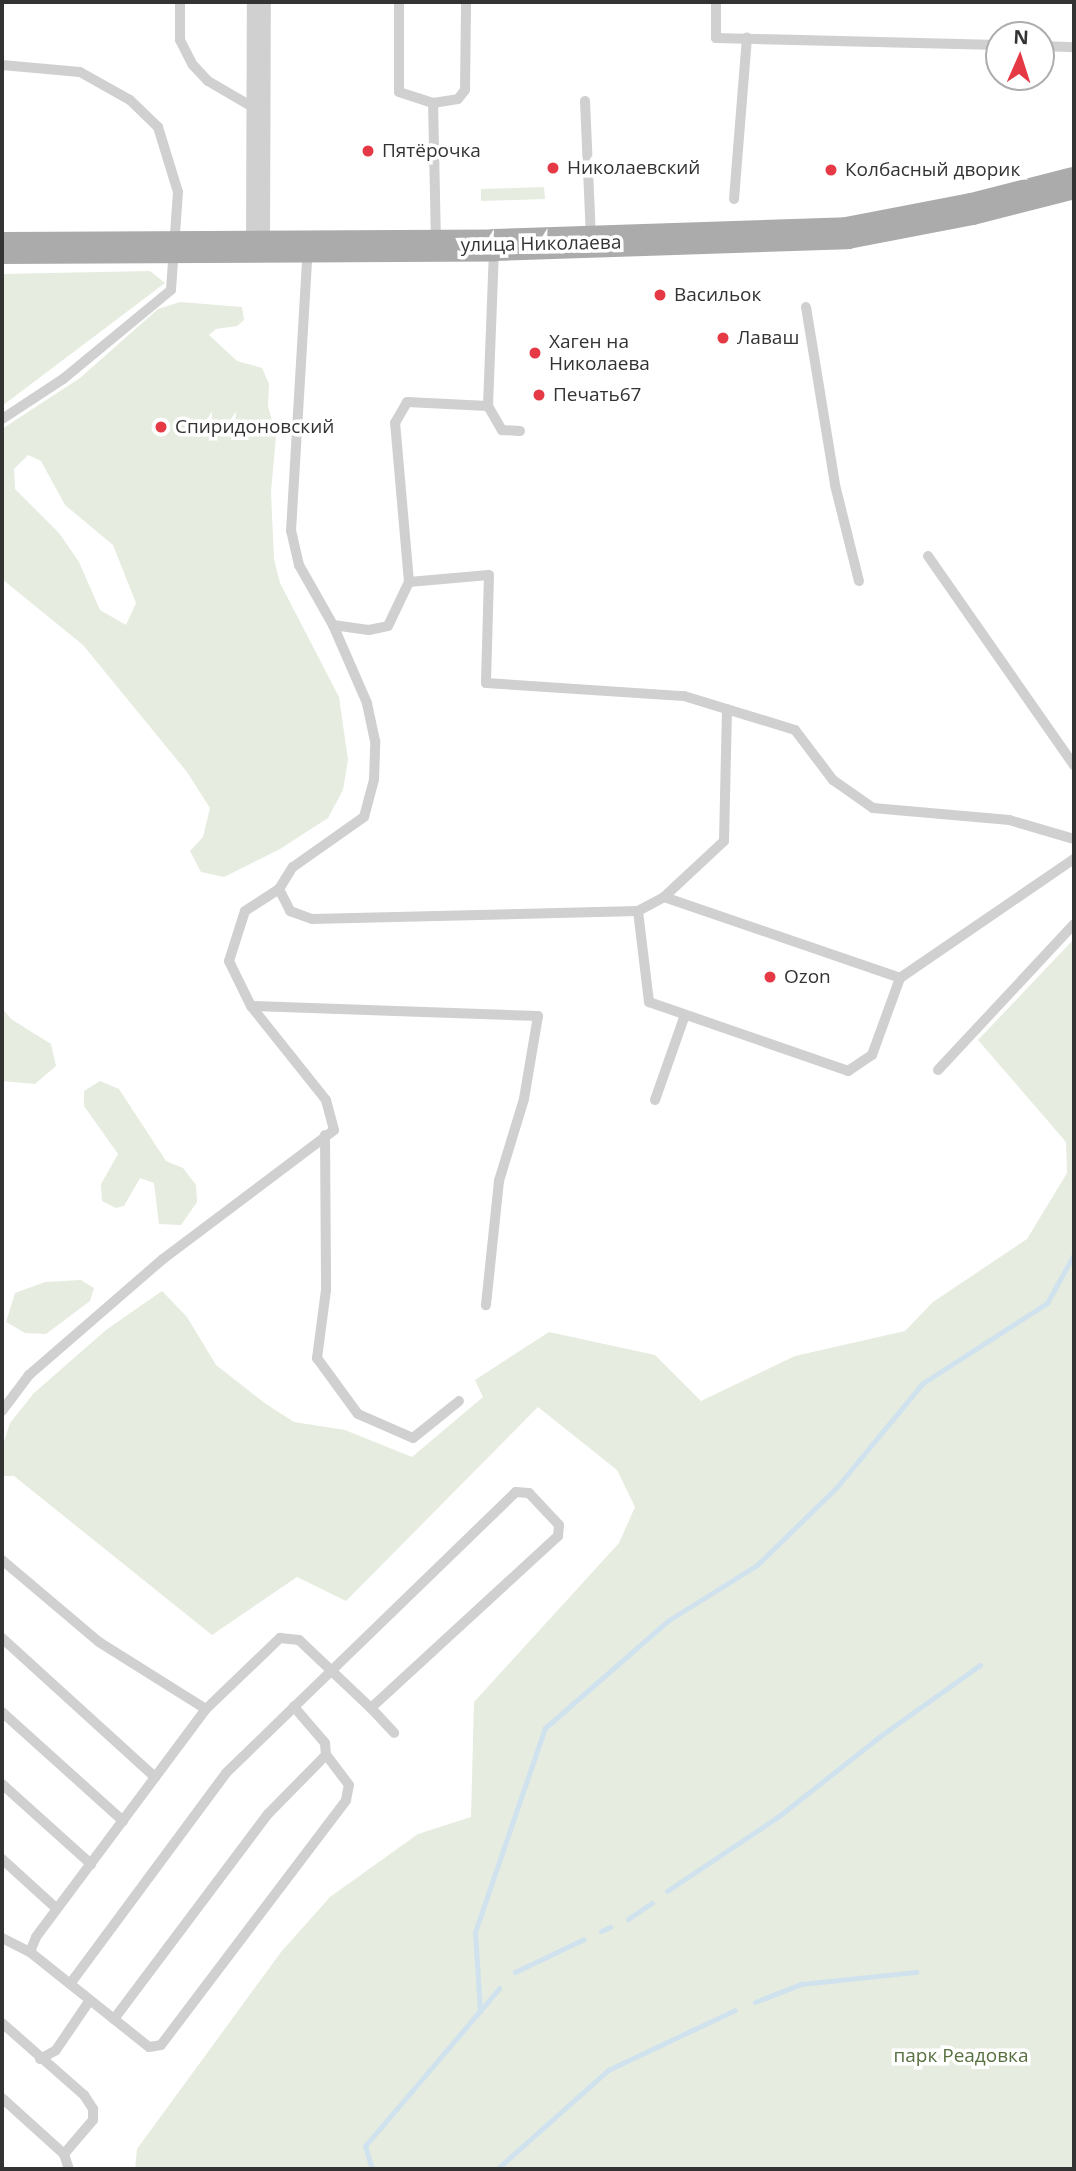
<!DOCTYPE html>
<meta charset="utf-8">
<style>
body{margin:0}
#map{position:relative;width:1076px;height:2171px;overflow:hidden;background:#fff;font-family:"Open Sans",sans-serif}
div>[style]{position:absolute}
[style*='--x']{left:calc(var(--x)*1px);top:calc(var(--y)*1px);width:calc(var(--w)*1px);rotate:calc(var(--a)*1deg)}
.green>*{inset:0;background:#e6ecdf}
.stream>*{height:5px;margin:-2.5px;padding:0 2.5px;transform-origin:2.5px;border-radius:2.5px;background:#cfe2ee}
.service>*{height:10px;margin:-5px;padding:0 5px;transform-origin:5px;border-radius:5px;background:#d0d0d0}
.tertiary>*{height:24px;margin:-12px;padding:0 12px;transform-origin:12px;border-radius:12px;background:#d0d0d0}
.primary>*{height:32px;margin:-16px;padding:0 16px;transform-origin:16px;border-radius:16px;background:#ababab}
.dots>*{width:19px;height:19px;translate:-50% -50%;box-sizing:border-box;border:4px solid #fff;border-radius:50%}
span{translate:-50% -50%;white-space:nowrap;text-align:center;line-height:1.15;-webkit-text-stroke:7px #fff;paint-order:stroke}
.poi-label{font-size:19px;color:#333}
.left{translate:0 -50%;text-align:left}
.street-label{font-size:19px;color:#333}
.park-label{font-size:19px;color:#56703f}
.frame{position:absolute;inset:0;border:4px solid #333;pointer-events:none}
.north{position:absolute;left:985px;top:21px;width:70px;height:70px;box-sizing:border-box;background:#fff;border:2px solid #adadad;border-radius:50%;rotate:3deg;font-size:19px;font-weight:700;line-height:28px;text-align:center;color:#333}
.north::after{content:'';display:block;margin:auto;width:24px;height:32px;background:#e63946;clip-path:polygon(50% 0,100% 100%,50% 72%,0 100%)}
</style>
<div id="map">
<div class="green">
<i style="clip-path:polygon(544px 187px,545px 199px,481px 201px,481px 189px)"></i>
<i style="clip-path:polygon(150px 271px,165px 283px,2px 406px,2px 274px)"></i>
<i style="clip-path:polygon(evenodd,180px 302px,242px 307px,244px 320px,237px 326px,216px 329px,209px 335px,237px 361px,262px 368px,269px 384px,268px 406px,276px 436px,271px 492px,274px 559px,280px 583px,339px 697px,348px 760px,343px 790px,328px 818px,280px 849px,224px 877px,201px 872px,190px 851px,203px 837px,210px 808px,187px 772px,83px 645px,2px 579px,2px 429px,80px 378px,158px 309px,180px 302px,28px 455px,41px 461px,65px 505px,113px 545px,136px 603px,126px 625px,100px 610px,79px 562px,59px 533px,15px 489px,14px 469px,28px 455px)"></i>
<i style="clip-path:polygon(1074px 939px,1074px 2169px,135px 2169px,137px 2149px,281px 1952px,330px 1897px,418px 1834px,471px 1817px,474px 1702px,619px 1543px,635px 1507px,617px 1470px,538px 1407px,346px 1601px,297px 1577px,212px 1635px,14px 1476px,2px 1476px,2px 1448px,10px 1423px,34px 1393px,106px 1330px,162px 1291px,187px 1317px,216px 1365px,266px 1404px,294px 1422px,345px 1430px,412px 1457px,483px 1397px,475px 1380px,549px 1332px,655px 1355px,701px 1401px,795px 1356px,905px 1331px,933px 1302px,1027px 1239px,1067px 1173px,1066px 1142px,978px 1040px)"></i>
<i style="clip-path:polygon(2px 1008px,11px 1019px,51px 1044px,56px 1066px,35px 1084px,2px 1081px)"></i>
<i style="clip-path:polygon(100px 1081px,119px 1089px,166px 1161px,183px 1168px,196px 1185px,197px 1202px,181px 1225px,159px 1224px,154px 1183px,140px 1178px,124px 1206px,116px 1208px,102px 1201px,101px 1184px,118px 1154px,84px 1106px,84px 1091px)"></i>
<i style="clip-path:polygon(81px 1280px,94px 1288px,90px 1301px,46px 1334px,25px 1333px,6px 1322px,15px 1293px,45px 1282px)"></i>
</div>
<div class="stream">
<i style="--x:667;--y:1891;--w:135;--a:-33.8"></i>
<i style="--x:779;--y:1816;--w:132;--a:-38.3"></i>
<i style="--x:883;--y:1734;--w:119;--a:-35.4"></i>
<i style="--x:628;--y:1919;--w:29;--a:-34"></i>
<i style="--x:601;--y:1931;--w:10;--a:-24"></i>
<i style="--x:515;--y:1972;--w:76;--a:-25.6"></i>
<i style="--x:755;--y:2002;--w:49;--a:-21.4"></i>
<i style="--x:801;--y:1984;--w:116;--a:-6"></i>
<i style="--x:480;--y:2011;--w:30;--a:-50"></i>
<i style="--x:372;--y:2169;--w:24;--a:-107"></i>
<i style="--x:365;--y:2146;--w:177;--a:-49.6"></i>
<i style="--x:480;--y:2011;--w:79;--a:-93.6"></i>
<i style="--x:475;--y:1932;--w:216;--a:-71.1"></i>
<i style="--x:545;--y:1728;--w:164;--a:-41.1"></i>
<i style="--x:669;--y:1620;--w:104;--a:-32"></i>
<i style="--x:757;--y:1565;--w:110;--a:-44.3"></i>
<i style="--x:836;--y:1488;--w:136;--a:-50.4"></i>
<i style="--x:923;--y:1383;--w:148;--a:-32.8"></i>
<i style="--x:1047;--y:1303;--w:56;--a:-61.1"></i>
<i style="--x:497;--y:2169;--w:149;--a:-41.7"></i>
<i style="--x:608;--y:2070;--w:140;--a:-25.3"></i>
</div>
<div class="service">
<i style="--x:180;--y:2;--w:38;--a:90"></i>
<i style="--x:180;--y:40;--w:28;--a:63"></i>
<i style="--x:193;--y:65;--w:22;--a:47"></i>
<i style="--x:208;--y:81;--w:56;--a:30.3"></i>
<i style="--x:399;--y:2;--w:90;--a:90"></i>
<i style="--x:399;--y:92;--w:36;--a:18"></i>
<i style="--x:716;--y:2;--w:36;--a:90"></i>
<i style="--x:716;--y:38;--w:283;--a:1.4"></i>
<i style="--x:1041;--y:46;--w:33;--a:2"></i>
<i style="--x:2;--y:65;--w:78;--a:5.1"></i>
<i style="--x:80;--y:72;--w:57;--a:29.2"></i>
<i style="--x:130;--y:100;--w:39;--a:44"></i>
<i style="--x:158;--y:127;--w:68;--a:72.9"></i>
<i style="--x:178;--y:192;--w:98;--a:94.1"></i>
<i style="--x:171;--y:290;--w:140;--a:140.5"></i>
<i style="--x:63;--y:379;--w:73;--a:146.7"></i>
<i style="--x:585;--y:101;--w:139;--a:87.5"></i>
<i style="--x:734;--y:199;--w:162;--a:-85.4"></i>
<i style="--x:436;--y:243;--w:140;--a:-91.2"></i>
<i style="--x:433;--y:103;--w:25;--a:-9"></i>
<i style="--x:458;--y:99;--w:11;--a:-52"></i>
<i style="--x:465;--y:90;--w:88;--a:-89.3"></i>
<i style="--x:806;--y:307;--w:180;--a:80.7"></i>
<i style="--x:835;--y:485;--w:99;--a:76"></i>
<i style="--x:488;--y:406;--w:28;--a:60"></i>
<i style="--x:502;--y:430;--w:18;--a:3"></i>
<i style="--x:928;--y:556;--w:255;--a:55.1"></i>
<i style="--x:409;--y:582;--w:160;--a:-95"></i>
<i style="--x:395;--y:423;--w:24;--a:-60"></i>
<i style="--x:407;--y:402;--w:81;--a:2.8"></i>
<i style="--x:488;--y:406;--w:158;--a:-87.8"></i>
<i style="--x:333;--y:625;--w:36;--a:8"></i>
<i style="--x:369;--y:630;--w:19;--a:-12"></i>
<i style="--x:388;--y:626;--w:49;--a:-64.5"></i>
<i style="--x:409;--y:582;--w:80;--a:-5"></i>
<i style="--x:489;--y:575;--w:108;--a:91.6"></i>
<i style="--x:486;--y:683;--w:198;--a:3.8"></i>
<i style="--x:684;--y:696;--w:116;--a:17"></i>
<i style="--x:795;--y:730;--w:63;--a:52.8"></i>
<i style="--x:833;--y:780;--w:49;--a:35"></i>
<i style="--x:873;--y:808;--w:137;--a:5"></i>
<i style="--x:1009;--y:820;--w:68;--a:16.3"></i>
<i style="--x:279;--y:889;--w:25;--a:63"></i>
<i style="--x:290;--y:911;--w:23;--a:20"></i>
<i style="--x:312;--y:919;--w:326;--a:-1.4"></i>
<i style="--x:638;--y:911;--w:30;--a:-28"></i>
<i style="--x:664;--y:897;--w:250;--a:18.9"></i>
<i style="--x:900;--y:978;--w:211;--a:-34.4"></i>
<i style="--x:664;--y:897;--w:82;--a:-43"></i>
<i style="--x:724;--y:841;--w:132;--a:-88.7"></i>
<i style="--x:638;--y:911;--w:92;--a:83.1"></i>
<i style="--x:649;--y:1002;--w:211;--a:19.1"></i>
<i style="--x:848;--y:1071;--w:29;--a:-34"></i>
<i style="--x:872;--y:1055;--w:82;--a:-70"></i>
<i style="--x:251;--y:1006;--w:287;--a:2"></i>
<i style="--x:538;--y:1016;--w:84;--a:99.6"></i>
<i style="--x:524;--y:1099;--w:86;--a:107"></i>
<i style="--x:499;--y:1181;--w:125;--a:96"></i>
<i style="--x:938;--y:1070;--w:200;--a:-47"></i>
<i style="--x:655;--y:1100;--w:90;--a:-70.6"></i>
<i style="--x:325;--y:1135;--w:155;--a:89.6"></i>
<i style="--x:326;--y:1290;--w:69;--a:97.5"></i>
<i style="--x:317;--y:1358;--w:69;--a:53.8"></i>
<i style="--x:358;--y:1414;--w:60;--a:23.6"></i>
<i style="--x:413;--y:1438;--w:59;--a:-38.8"></i>
<i style="--x:2;--y:1411;--w:45;--a:-53.1"></i>
<i style="--x:29;--y:1375;--w:177;--a:-40.9"></i>
<i style="--x:163;--y:1259;--w:214;--a:-37"></i>
<i style="--x:334;--y:1130;--w:31;--a:-105"></i>
<i style="--x:326;--y:1100;--w:120;--a:-128.6"></i>
<i style="--x:251;--y:1006;--w:50;--a:-116.1"></i>
<i style="--x:229;--y:961;--w:52;--a:-72.3"></i>
<i style="--x:245;--y:911;--w:40;--a:-32.9"></i>
<i style="--x:279;--y:889;--w:26;--a:-58"></i>
<i style="--x:293;--y:867;--w:87;--a:-35.2"></i>
<i style="--x:364;--y:817;--w:39;--a:-75"></i>
<i style="--x:374;--y:779;--w:38;--a:-88"></i>
<i style="--x:375;--y:741;--w:39;--a:-102"></i>
<i style="--x:367;--y:703;--w:85;--a:-113.6"></i>
<i style="--x:333;--y:625;--w:69;--a:-119.5"></i>
<i style="--x:299;--y:565;--w:35;--a:-103"></i>
<i style="--x:291;--y:531;--w:283;--a:-86.6"></i>
<i style="--x:2;--y:1560;--w:127;--a:40.2"></i>
<i style="--x:99;--y:1642;--w:126;--a:32.1"></i>
<i style="--x:2;--y:1638;--w:207;--a:42.3"></i>
<i style="--x:2;--y:1712;--w:163;--a:42"></i>
<i style="--x:2;--y:1784;--w:120;--a:42"></i>
<i style="--x:2;--y:1859;--w:74;--a:42.3"></i>
<i style="--x:2;--y:1938;--w:31;--a:27"></i>
<i style="--x:30;--y:1952;--w:152;--a:38.6"></i>
<i style="--x:149;--y:2047;--w:12;--a:-9"></i>
<i style="--x:161;--y:2045;--w:307;--a:-52.9"></i>
<i style="--x:346;--y:1800;--w:15;--a:-79"></i>
<i style="--x:349;--y:1785;--w:38;--a:-127"></i>
<i style="--x:30;--y:1952;--w:16;--a:-68"></i>
<i style="--x:36;--y:1937;--w:284;--a:-53.3"></i>
<i style="--x:206;--y:1709;--w:103;--a:-43.8"></i>
<i style="--x:280;--y:1638;--w:19;--a:6"></i>
<i style="--x:299;--y:1640;--w:99;--a:43.4"></i>
<i style="--x:70;--y:1984;--w:262;--a:-53.5"></i>
<i style="--x:226;--y:1773;--w:95;--a:-44.1"></i>
<i style="--x:114;--y:2019;--w:256;--a:-53.1"></i>
<i style="--x:268;--y:1814;--w:83;--a:-45.5"></i>
<i style="--x:326;--y:1755;--w:12;--a:-95"></i>
<i style="--x:325;--y:1743;--w:48;--a:-130.7"></i>
<i style="--x:294;--y:1707;--w:309;--a:-44.1"></i>
<i style="--x:516;--y:1492;--w:13;--a:4"></i>
<i style="--x:529;--y:1493;--w:44;--a:46.8"></i>
<i style="--x:559;--y:1525;--w:11;--a:95"></i>
<i style="--x:558;--y:1536;--w:254;--a:137.4"></i>
<i style="--x:371;--y:1708;--w:34;--a:47"></i>
<i style="--x:2;--y:2023;--w:109;--a:41.3"></i>
<i style="--x:84;--y:2095;--w:17;--a:57"></i>
<i style="--x:93;--y:2109;--w:11;--a:90"></i>
<i style="--x:93;--y:2120;--w:45;--a:130.5"></i>
<i style="--x:64;--y:2154;--w:84;--a:-137.9"></i>
<i style="--x:40;--y:2059;--w:18;--a:-29"></i>
<i style="--x:56;--y:2050;--w:60;--a:-55.8"></i>
<i style="--x:64;--y:2154;--w:16;--a:72"></i>
</div>
<div class="tertiary">
<i style="--x:258;--y:245;--w:243;--a:-89.8"></i>
</div>
<div class="primary">
<i style="--x:2;--y:248;--w:492;--a:-0.3"></i>
<i style="--x:494;--y:245;--w:353;--a:-1.9"></i>
<i style="--x:847;--y:233;--w:127;--a:-10.9"></i>
<i style="--x:972;--y:209;--w:105;--a:-14.3"></i>
</div>
<div class="dots">
<i style="left:368px;top:151px;background:#e63946"></i>
<i style="left:553px;top:168px;background:#e63946"></i>
<i style="left:831px;top:170px;background:#e63946"></i>
<i style="left:660px;top:295px;background:#e63946"></i>
<i style="left:723px;top:338px;background:#e63946"></i>
<i style="left:535px;top:353px;background:#e63946"></i>
<i style="left:539px;top:395px;background:#e63946"></i>
<i style="left:161px;top:427px;background:#e63946"></i>
<i style="left:770px;top:977px;background:#e63946"></i>
</div>
<div class="poi-label">
<span class="left" style="left:382px;top:151px">Пятёрочка</span>
<span class="left" style="left:567px;top:168px">Николаевский</span>
<span class="left" style="left:845px;top:170px">Колбасный дворик</span>
<span class="left" style="left:674px;top:295px">Васильок</span>
<span class="left" style="left:737px;top:338px">Лаваш</span>
<span class="left" style="left:549px;top:353px">Хаген на<br>Николаева</span>
<span class="left" style="left:553px;top:395px">Печать67</span>
<span class="left" style="left:175px;top:427px">Спиридоновский</span>
<span class="left" style="left:784px;top:977px">Ozon</span>
</div>
<div class="street-label">
<span style="left:541px;top:244px;rotate:-1deg">улица Николаева</span>
</div>
<div class="park-label">
<span style="left:961px;top:2056px">парк Реадовка</span>
</div>
<div class="frame"></div>
<div class="north">N</div>
</div>
